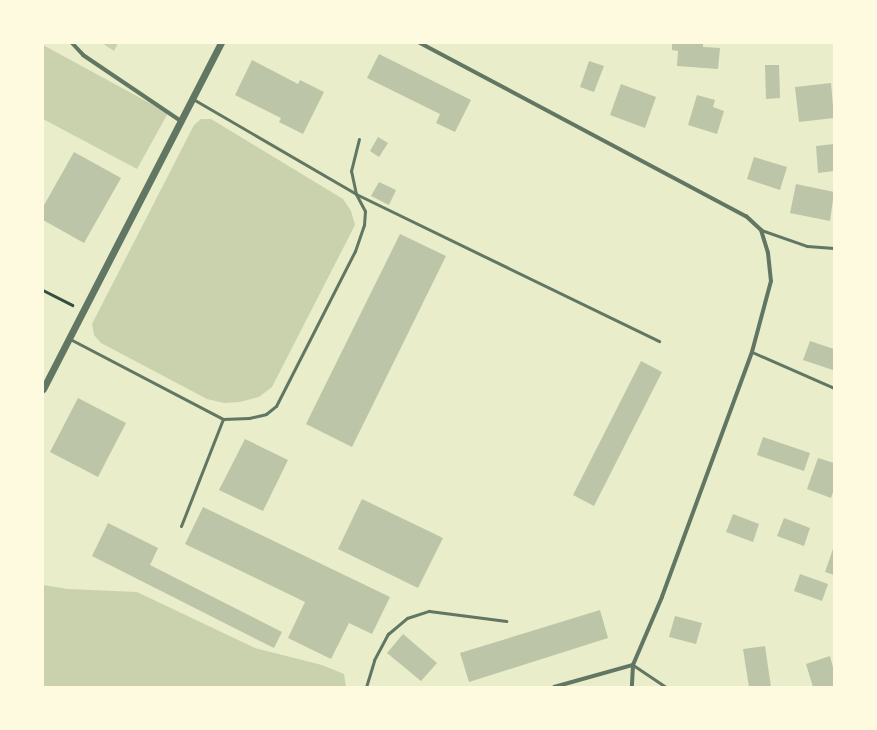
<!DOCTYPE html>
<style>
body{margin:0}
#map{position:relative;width:877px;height:730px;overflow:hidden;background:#e9edc9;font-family:"PT Sans",sans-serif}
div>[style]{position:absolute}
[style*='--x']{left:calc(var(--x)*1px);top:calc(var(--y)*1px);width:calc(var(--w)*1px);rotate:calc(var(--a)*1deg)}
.green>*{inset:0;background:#cad2ad}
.building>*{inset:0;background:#bcc5a7}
.path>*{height:2.5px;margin:-1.25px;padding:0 1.25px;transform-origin:1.25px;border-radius:1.25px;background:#344e41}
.service>*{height:3px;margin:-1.5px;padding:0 1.5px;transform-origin:1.5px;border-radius:1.5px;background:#617663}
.minor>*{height:4px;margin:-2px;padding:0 2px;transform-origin:2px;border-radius:2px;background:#617663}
.tertiary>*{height:7px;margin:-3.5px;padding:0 3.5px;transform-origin:3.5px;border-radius:3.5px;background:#617663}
span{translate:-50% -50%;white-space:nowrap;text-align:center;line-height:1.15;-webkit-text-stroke:3px #fefae0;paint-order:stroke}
.frame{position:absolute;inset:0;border:44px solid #fefae0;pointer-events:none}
</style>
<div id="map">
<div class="green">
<i style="clip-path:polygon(102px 43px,118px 43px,114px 51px)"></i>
<i style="clip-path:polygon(43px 45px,168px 113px,137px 169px,43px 119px)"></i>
<i style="clip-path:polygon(201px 119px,211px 119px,343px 199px,351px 211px,355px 225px,272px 387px,259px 397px,240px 402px,224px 403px,207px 399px,101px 343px,94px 335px,92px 324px,194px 125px)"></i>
<i style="clip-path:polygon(43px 585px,68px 589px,137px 592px,255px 648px,322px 665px,344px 674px,346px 687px,43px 687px)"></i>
</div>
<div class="building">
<i style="clip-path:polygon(672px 43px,703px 43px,703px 47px,720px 48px,718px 69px,677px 66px,678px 51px,672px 50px)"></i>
<i style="clip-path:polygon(379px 54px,471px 100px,455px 132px,436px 123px,440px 114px,367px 78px)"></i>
<i style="clip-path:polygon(252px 60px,298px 84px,300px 80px,324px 92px,303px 134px,279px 122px,281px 118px,235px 95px)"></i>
<i style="clip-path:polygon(589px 61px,604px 66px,594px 92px,580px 87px)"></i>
<i style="clip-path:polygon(765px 65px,779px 65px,780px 98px,766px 99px)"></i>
<i style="clip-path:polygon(831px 83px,834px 118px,799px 122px,795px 87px)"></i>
<i style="clip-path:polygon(621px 84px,656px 97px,645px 128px,610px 115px)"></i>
<i style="clip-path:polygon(697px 95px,715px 100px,713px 107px,724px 111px,717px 134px,688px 125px)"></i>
<i style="clip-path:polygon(378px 137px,388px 143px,379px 157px,370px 151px)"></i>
<i style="clip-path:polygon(834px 144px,834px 171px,818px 173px,816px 146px)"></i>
<i style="clip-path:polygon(74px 152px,121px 178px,84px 243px,43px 220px,43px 207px)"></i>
<i style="clip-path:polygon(754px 157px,787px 167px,780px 190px,747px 179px)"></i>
<i style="clip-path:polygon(379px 182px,396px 190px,389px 205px,371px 196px)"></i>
<i style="clip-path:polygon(796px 184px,834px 192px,830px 221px,790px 213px)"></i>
<i style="clip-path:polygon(400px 234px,446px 256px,352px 447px,306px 424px)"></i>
<i style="clip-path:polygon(810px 341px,834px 349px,833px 370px,803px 360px)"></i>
<i style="clip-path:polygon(641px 361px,662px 372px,594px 506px,573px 495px)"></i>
<i style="clip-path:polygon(78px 398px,126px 423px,98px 477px,50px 452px)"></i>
<i style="clip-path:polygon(763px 437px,810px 453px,804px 471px,757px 455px)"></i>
<i style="clip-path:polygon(245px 439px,288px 460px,263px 511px,219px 490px)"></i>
<i style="clip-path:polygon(818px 458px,834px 463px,834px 489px,831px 498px,807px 489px)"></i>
<i style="clip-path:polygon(362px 499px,443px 538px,418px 588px,338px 549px)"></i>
<i style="clip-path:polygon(203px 507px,390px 597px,372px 634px,349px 623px,331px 659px,288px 638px,305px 602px,185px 544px)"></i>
<i style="clip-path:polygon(733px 514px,759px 524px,753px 542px,726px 532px)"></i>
<i style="clip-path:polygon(784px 518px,810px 528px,804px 546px,777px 536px)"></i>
<i style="clip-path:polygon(108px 523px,158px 548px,150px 565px,282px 632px,274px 648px,92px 556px)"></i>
<i style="clip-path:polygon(834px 546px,834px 575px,825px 572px)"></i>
<i style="clip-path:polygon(800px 574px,828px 584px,822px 601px,794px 591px)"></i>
<i style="clip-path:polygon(600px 610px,608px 638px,469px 682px,460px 653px)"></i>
<i style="clip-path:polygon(675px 616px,702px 623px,696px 644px,669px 637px)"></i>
<i style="clip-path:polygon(403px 634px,437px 663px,421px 681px,387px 653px)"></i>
<i style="clip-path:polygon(765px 646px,771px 687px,749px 687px,743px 649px)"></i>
<i style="clip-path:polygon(830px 656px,834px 671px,834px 687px,813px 687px,806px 664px)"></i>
</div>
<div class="path">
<i style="--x:43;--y:290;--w:33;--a:27"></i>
</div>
<div class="service">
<i style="--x:193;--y:99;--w:189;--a:30.2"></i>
<i style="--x:356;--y:194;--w:337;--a:25.9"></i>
<i style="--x:761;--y:230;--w:49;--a:19.2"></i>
<i style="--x:807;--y:246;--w:27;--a:4"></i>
<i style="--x:70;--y:339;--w:173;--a:27.6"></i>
<i style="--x:752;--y:352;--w:90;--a:23.7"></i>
<i style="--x:181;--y:526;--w:115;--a:-68.6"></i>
<i style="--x:223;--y:419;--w:26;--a:-2"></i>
<i style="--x:249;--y:418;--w:17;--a:-13"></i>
<i style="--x:266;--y:414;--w:13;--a:-39"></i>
<i style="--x:276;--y:406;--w:174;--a:-63"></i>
<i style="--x:355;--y:251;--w:28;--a:-71"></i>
<i style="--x:364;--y:225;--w:14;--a:-86"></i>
<i style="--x:365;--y:211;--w:19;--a:-118"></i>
<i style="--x:356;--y:194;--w:24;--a:-102"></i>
<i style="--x:351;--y:171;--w:33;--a:-76"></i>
<i style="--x:633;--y:665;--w:40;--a:34"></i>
<i style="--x:366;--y:687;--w:28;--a:-73"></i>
<i style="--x:374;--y:660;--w:30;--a:-62"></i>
<i style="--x:388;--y:634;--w:25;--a:-40"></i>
<i style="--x:407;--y:618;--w:23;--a:-18"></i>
<i style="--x:429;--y:611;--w:78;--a:7.4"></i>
</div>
<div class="minor">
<i style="--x:72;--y:43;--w:16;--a:47"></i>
<i style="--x:83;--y:55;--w:118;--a:34"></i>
<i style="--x:420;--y:43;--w:369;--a:28"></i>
<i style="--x:746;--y:216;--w:21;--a:43"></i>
<i style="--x:761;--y:230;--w:24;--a:73"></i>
<i style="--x:768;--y:253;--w:28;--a:84"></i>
<i style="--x:771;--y:281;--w:73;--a:105"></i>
<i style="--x:752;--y:352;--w:261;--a:110.2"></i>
<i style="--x:662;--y:597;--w:74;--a:113.1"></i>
<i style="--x:633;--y:665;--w:22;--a:93"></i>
<i style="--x:554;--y:687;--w:82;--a:-15.6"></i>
</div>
<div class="tertiary">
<i style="--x:43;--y:389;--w:389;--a:-62.8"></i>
</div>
<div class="frame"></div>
</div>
